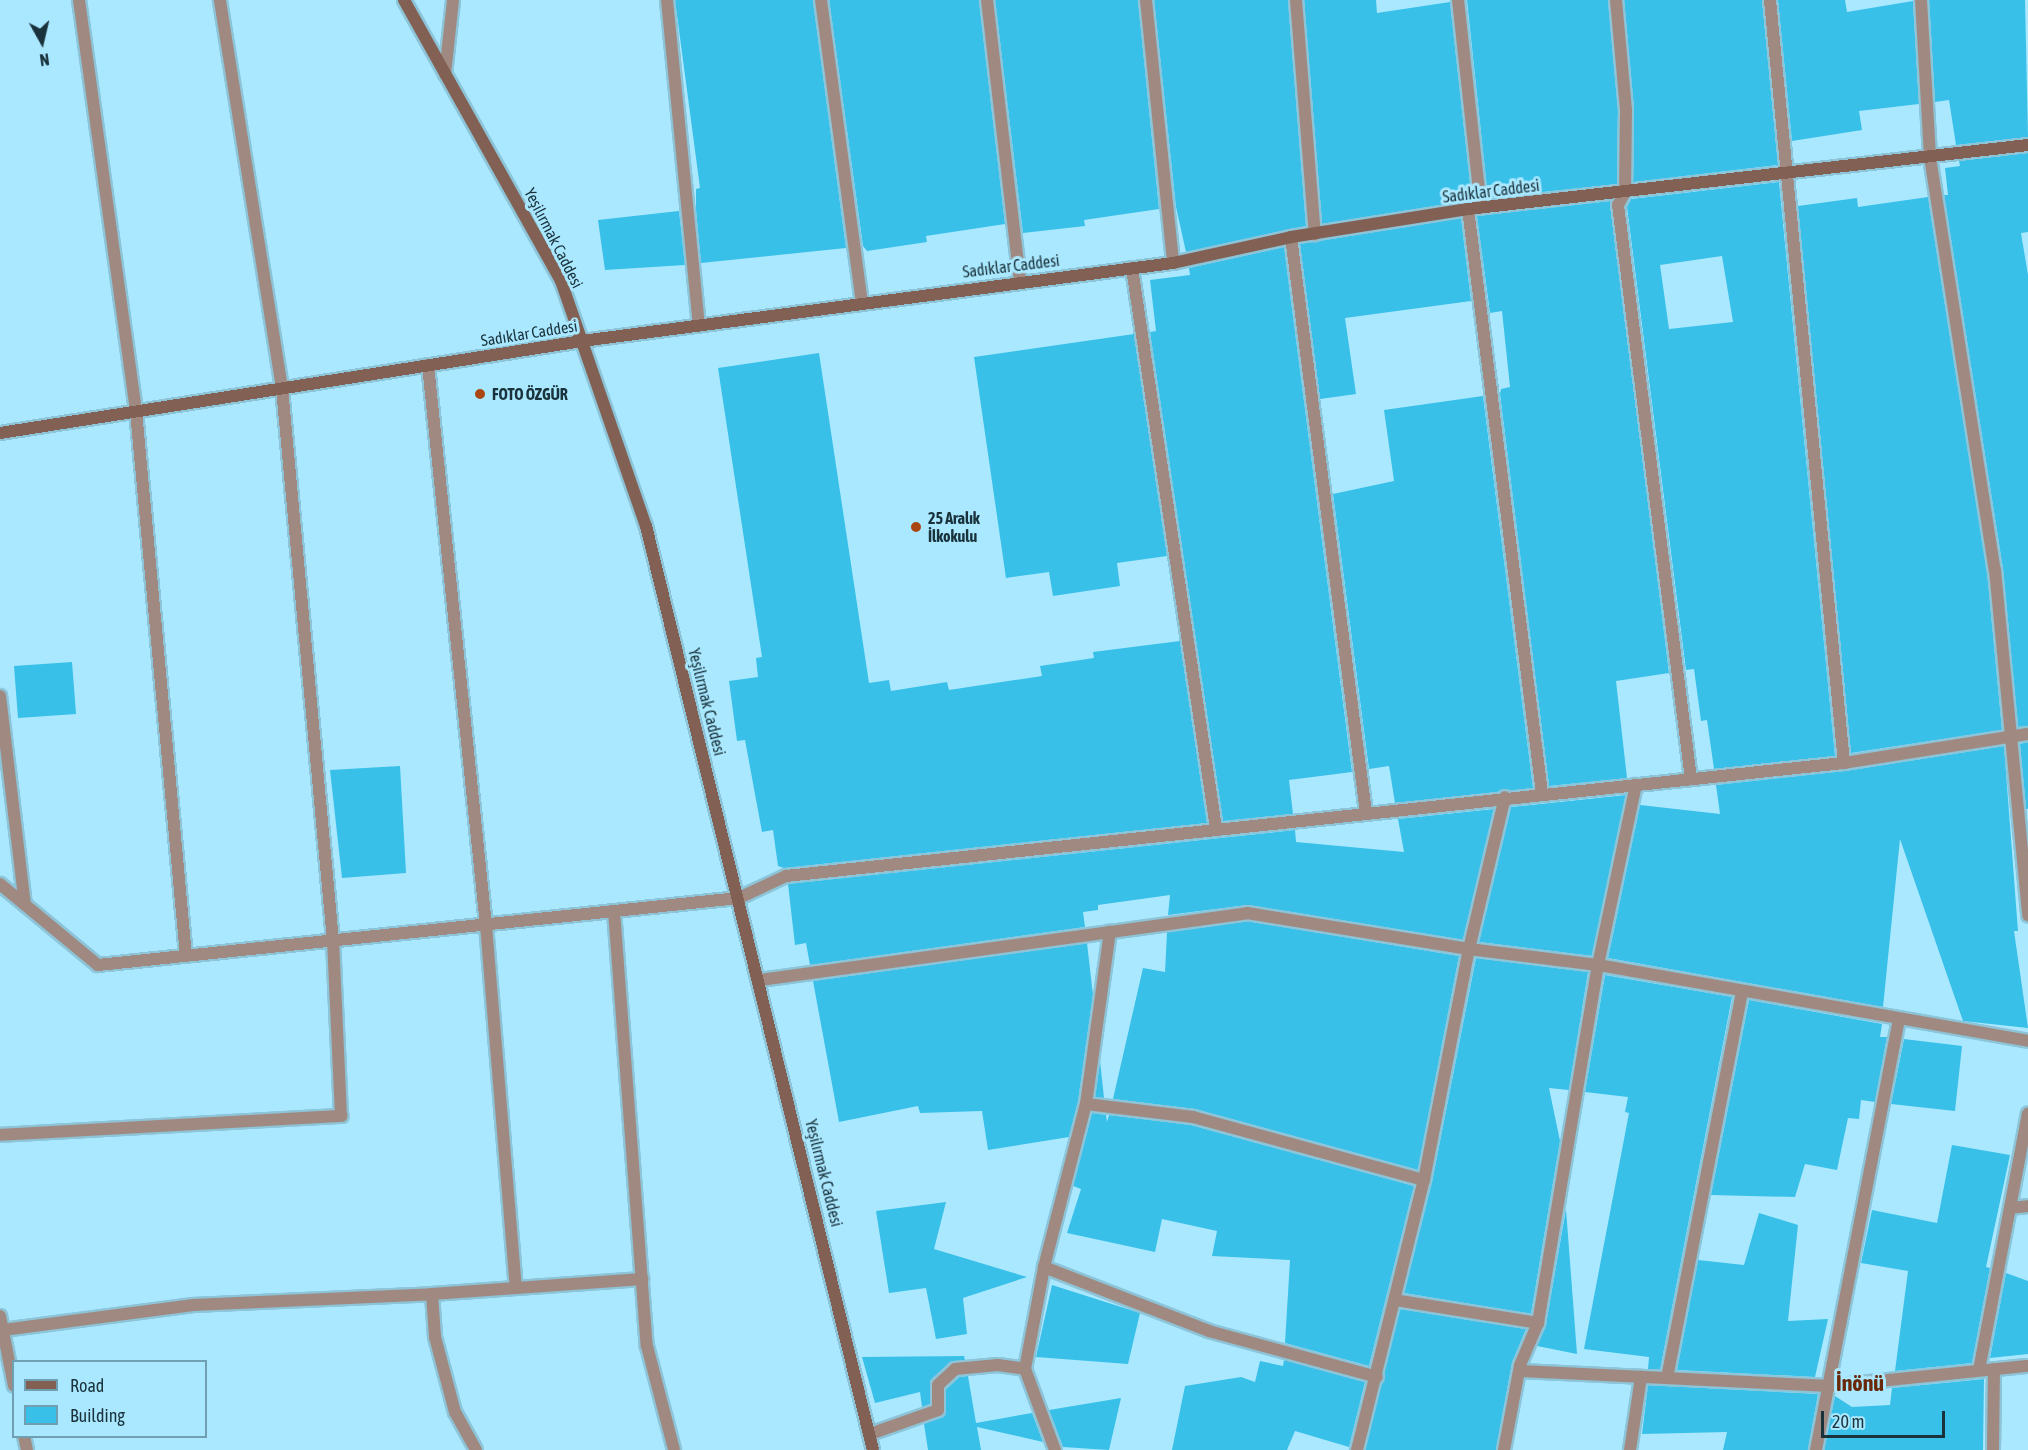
<!DOCTYPE html>
<meta charset="utf-8">
<style>
body{margin:0}
#map{position:relative;width:2028px;height:1450px;overflow:hidden;background:#aae8ff;font-family:"Asap Condensed",sans-serif}
div>[style]{position:absolute}
[style*='--x']{left:calc(var(--x)*1px);top:calc(var(--y)*1px);width:calc(var(--w)*1px);rotate:calc(var(--a)*1deg)}
.building>*{inset:0;background:#38c0e9}
.roads{filter:drop-shadow(2px 0 #8dc4d8) drop-shadow(-2px 0 #8dc4d8) drop-shadow(0 2px #8dc4d8) drop-shadow(0 -2px #8dc4d8)}
.street>*{height:12px;margin:-6px;padding:0 6px;transform-origin:6px;border-radius:6px;background:#a08980}
.secondary>*{height:12px;margin:-6px;padding:0 6px;transform-origin:6px;border-radius:6px;background:#826154}
.dots>*{width:16px;height:16px;translate:-50% -50%;box-sizing:border-box;border:3px solid #aae8ff;border-radius:50%}
span{translate:-50% -50%;white-space:nowrap;text-align:center;line-height:1.15;-webkit-text-stroke:6px #aae8ff;paint-order:stroke}
.street-label{font-size:16px;color:#19323b}
.poi-label{font-size:16px;color:#19323b;font-weight:700}
.left{translate:0 -50%;text-align:left}
.district-label{font-size:22px;color:#682809;font-weight:700}
.legend{position:absolute;left:12px;top:1360px;width:195px;height:78px;box-sizing:border-box;background:#aae8ff;border:2px solid #709fb1;margin:0;padding:8px 10px;list-style:none;font-size:18px;color:#19323b}
.legend li{display:flex;align-items:center;gap:12px;height:30px}
.legend b{width:30px;border:2px solid #709fb1}
.north{position:absolute;left:12px;top:12px;width:60px;height:60px;-webkit-text-stroke:4px #aae8ff;paint-order:stroke;rotate:172deg;font-size:16px;font-weight:700;line-height:24px;text-align:center;color:#19323b}
.north::after{content:'';display:block;margin:auto;width:21px;height:27px;background:#19323b;clip-path:polygon(50% 0,100% 100%,50% 72%,0 100%)}
.scale{position:absolute;left:1821px;top:1411px;width:124px;height:27px;box-sizing:border-box;border:3px solid #19323b;border-top:0;padding-left:8px;font-size:18px;line-height:21px;white-space:nowrap;color:#19323b;-webkit-text-stroke:4px #aae8ff;paint-order:stroke}
</style>
<div id="map">
<div class="building">
<i style="clip-path:polygon(675px 0,813px 0,846px 248px,701px 263px,696px 209px,696px 189px,700px 188px)"></i>
<i style="clip-path:polygon(829px 0,979px 0,1005px 224px,926px 236px,927px 242px,867px 251px,863px 246px)"></i>
<i style="clip-path:polygon(995px 0,1138px 0,1159px 209px,1084px 220px,1085px 226px,1023px 233px)"></i>
<i style="clip-path:polygon(1154px 0,1288px 0,1306px 226px,1186px 252px,1176px 207px)"></i>
<i style="clip-path:polygon(1304px 0,1376px 0,1377px 13px,1450px 2px,1472px 200px,1322px 224px)"></i>
<i style="clip-path:polygon(1467px 0,1608px 0,1618px 110px,1617px 184px,1488px 198px)"></i>
<i style="clip-path:polygon(1624px 0,1762px 0,1778px 165px,1633px 182px,1634px 109px)"></i>
<i style="clip-path:polygon(1778px 0,1845px 0,1847px 12px,1913px 1px,1919px 104px,1859px 111px,1862px 130px,1792px 141px)"></i>
<i style="clip-path:polygon(1929px 0,2025px 0,2028px 137px,1956px 145px,1949px 100px,1935px 102px)"></i>
<i style="clip-path:polygon(2028px 153px,2028px 232px,2021px 233px,2028px 275px,2028px 726px,2018px 727px,2003px 569px,1944px 195px,1948px 195px,1945px 168px,1960px 166px,1959px 161px)"></i>
<i style="clip-path:polygon(evenodd,1779px 182px,1835px 756px,1714px 769px,1707px 720px,1701px 721px,1694px 669px,1686px 670px,1627px 207px,1631px 199px,1779px 182px,1722px 256px,1733px 322px,1669px 329px,1660px 265px,1722px 256px)"></i>
<i style="clip-path:polygon(1928px 197px,1987px 571px,2002px 730px,1851px 753px,1798px 206px,1857px 198px,1858px 207px)"></i>
<i style="clip-path:polygon(1611px 201px,1669px 673px,1616px 681px,1627px 778px,1549px 786px,1500px 394px,1501px 389px,1510px 387px,1502px 311px,1490px 313px,1477px 216px)"></i>
<i style="clip-path:polygon(679px 211px,685px 265px,605px 270px,598px 220px)"></i>
<i style="clip-path:polygon(1461px 218px,1471px 301px,1345px 318px,1356px 394px,1320px 399px,1300px 244px)"></i>
<i style="clip-path:polygon(1284px 247px,1352px 772px,1289px 780px,1293px 814px,1223px 821px,1150px 332px,1156px 331px,1150px 280px,1190px 275px,1189px 268px)"></i>
<i style="clip-path:polygon(1134px 334px,1167px 556px,1117px 563px,1120px 586px,1053px 596px,1049px 572px,1006px 578px,974px 357px)"></i>
<i style="clip-path:polygon(819px 353px,869px 683px,889px 680px,891px 691px,947px 682px,949px 690px,1042px 676px,1040px 666px,1094px 658px,1093px 652px,1180px 641px,1207px 823px,784px 868px,778px 866px,773px 830px,762px 832px,745px 740px,737px 741px,729px 681px,758px 677px,756px 658px,762px 657px,718px 368px)"></i>
<i style="clip-path:polygon(1483px 396px,1533px 788px,1395px 803px,1389px 766px,1369px 769px,1333px 494px,1394px 481px,1384px 410px)"></i>
<i style="clip-path:polygon(72px 662px,76px 714px,18px 718px,14px 666px)"></i>
<i style="clip-path:polygon(2028px 742px,2028px 809px,2026px 809px,2020px 744px)"></i>
<i style="clip-path:polygon(2004px 746px,2018px 931px,2014px 931px,2028px 1028px,1963px 1021px,1900px 839px,1883px 1007px,1608px 958px,1640px 805px,1720px 814px,1716px 785px,1845px 771px)"></i>
<i style="clip-path:polygon(400px 766px,406px 873px,342px 878px,330px 770px)"></i>
<i style="clip-path:polygon(1626px 795px,1592px 956px,1479px 942px,1511px 807px)"></i>
<i style="clip-path:polygon(1494px 809px,1463px 940px,1248px 905px,1168px 915px,1170px 895px,1098px 905px,1098px 910px,1083px 912px,1085px 927px,810px 965px,806px 943px,795px 945px,788px 884px,1295px 830px,1296px 842px,1404px 852px,1398px 819px)"></i>
<i style="clip-path:polygon(1247px 921px,1459px 956px,1418px 1170px,1195px 1109px,1113px 1099px,1143px 968px,1165px 972px,1167px 932px)"></i>
<i style="clip-path:polygon(1087px 943px,1093px 995px,1078px 1102px,1069px 1137px,988px 1150px,982px 1111px,920px 1113px,918px 1106px,839px 1122px,813px 981px)"></i>
<i style="clip-path:polygon(1476px 958px,1588px 972px,1569px 1090px,1549px 1088px,1560px 1141px,1531px 1314px,1404px 1293px,1432px 1182px)"></i>
<i style="clip-path:polygon(1605px 975px,1732px 997px,1660px 1370px,1648px 1369px,1649px 1357px,1584px 1349px,1629px 1113px,1625px 1112px,1628px 1097px,1585px 1092px)"></i>
<i style="clip-path:polygon(1749px 1000px,1882px 1024px,1880px 1037px,1887px 1037px,1875px 1102px,1861px 1100px,1859px 1119px,1848px 1118px,1837px 1170px,1805px 1164px,1795px 1197px,1711px 1195px)"></i>
<i style="clip-path:polygon(1904px 1039px,1962px 1046px,1955px 1111px,1891px 1104px)"></i>
<i style="clip-path:polygon(1100px 1061px,1104px 1098px,1095px 1097px)"></i>
<i style="clip-path:polygon(1092px 1113px,1106px 1115px,1107px 1122px,1109px 1115px,1191px 1125px,1414px 1186px,1369px 1366px,1285px 1343px,1290px 1260px,1212px 1256px,1217px 1231px,1162px 1219px,1155px 1252px,1067px 1233px,1081px 1189px,1073px 1186px)"></i>
<i style="clip-path:polygon(1952px 1145px,2010px 1155px,1986px 1267px,1990px 1268px,1972px 1363px,1895px 1371px,1908px 1271px,1861px 1263px,1872px 1210px,1937px 1223px)"></i>
<i style="clip-path:polygon(946px 1202px,934px 1249px,1027px 1277px,963px 1298px,967px 1334px,936px 1339px,926px 1288px,889px 1293px,876px 1211px)"></i>
<i style="clip-path:polygon(1566px 1209px,1577px 1354px,1537px 1346px,1546px 1324px)"></i>
<i style="clip-path:polygon(1759px 1213px,1798px 1225px,1788px 1321px,1828px 1319px,1815px 1377px,1677px 1370px,1698px 1260px,1744px 1265px)"></i>
<i style="clip-path:polygon(2006px 1273px,2028px 1281px,2028px 1354px,1990px 1358px)"></i>
<i style="clip-path:polygon(1052px 1285px,1140px 1313px,1128px 1364px,1036px 1357px)"></i>
<i style="clip-path:polygon(1400px 1309px,1526px 1329px,1512px 1363px,1496px 1450px,1365px 1450px)"></i>
<i style="clip-path:polygon(964px 1356px,965px 1360px,950px 1363px,932px 1379px,930px 1404px,922px 1407px,920px 1392px,875px 1403px,862px 1357px)"></i>
<i style="clip-path:polygon(1284px 1360px,1365px 1382px,1349px 1447px,1295px 1431px,1287px 1450px,1172px 1450px,1185px 1386px,1241px 1377px,1255px 1382px,1260px 1361px,1283px 1366px)"></i>
<i style="clip-path:polygon(968px 1376px,976px 1423px,1032px 1413px,1043px 1442px,977px 1427px,981px 1450px,928px 1450px,924px 1424px,944px 1415px,946px 1389px,959px 1377px)"></i>
<i style="clip-path:polygon(1984px 1379px,1983px 1450px,1824px 1450px,1835px 1396px,1852px 1407px,1890px 1405px,1892px 1388px)"></i>
<i style="clip-path:polygon(1648px 1385px,1818px 1394px,1808px 1450px,1723px 1450px,1727px 1432px,1642px 1434px)"></i>
<i style="clip-path:polygon(1121px 1398px,1109px 1450px,1063px 1447px,1049px 1410px)"></i>
</div>
<div class="roads">
<div class="street">
<i style="--x:79;--y:0;--w:415;--a:82.1"></i>
<i style="--x:136;--y:411;--w:547;--a:84.76"></i>
<i style="--x:667;--y:0;--w:327;--a:84.4"></i>
<i style="--x:821;--y:0;--w:305;--a:82.3"></i>
<i style="--x:987;--y:0;--w:283;--a:83.3"></i>
<i style="--x:1146;--y:0;--w:264;--a:84.1"></i>
<i style="--x:1296;--y:0;--w:235;--a:85.4"></i>
<i style="--x:1458;--y:0;--w:209;--a:83.7"></i>
<i style="--x:1616;--y:0;--w:110;--a:84.8"></i>
<i style="--x:1626;--y:110;--w:82;--a:90.7"></i>
<i style="--x:1625;--y:192;--w:15;--a:118"></i>
<i style="--x:1618;--y:205;--w:579;--a:82.75"></i>
<i style="--x:1770;--y:0;--w:767;--a:84.46"></i>
<i style="--x:1921;--y:0;--w:157;--a:86.7"></i>
<i style="--x:1930;--y:157;--w:418;--a:81.1"></i>
<i style="--x:1995;--y:570;--w:347;--a:84.5"></i>
<i style="--x:445;--y:74;--w:74;--a:-83.8"></i>
<i style="--x:1468;--y:209;--w:589;--a:82.78"></i>
<i style="--x:1291;--y:237;--w:581;--a:82.58"></i>
<i style="--x:1132;--y:268;--w:566;--a:81.47"></i>
<i style="--x:428;--y:365;--w:563;--a:84.09"></i>
<i style="--x:486;--y:925;--w:364;--a:85.3"></i>
<i style="--x:0;--y:696;--w:210;--a:83.2"></i>
<i style="--x:0;--y:884;--w:127;--a:39.6"></i>
<i style="--x:98;--y:965;--w:644;--a:-5.97"></i>
<i style="--x:739;--y:898;--w:52;--a:-25.1"></i>
<i style="--x:786;--y:876;--w:1064;--a:-6.1"></i>
<i style="--x:1844;--y:763;--w:186;--a:-9"></i>
<i style="--x:614;--y:911;--w:436;--a:85.7"></i>
<i style="--x:647;--y:1346;--w:107;--a:75.4"></i>
<i style="--x:760;--y:980;--w:492;--a:-7.8"></i>
<i style="--x:1247;--y:913;--w:225;--a:9.2"></i>
<i style="--x:1469;--y:949;--w:130;--a:7.1"></i>
<i style="--x:1598;--y:965;--w:437;--a:10"></i>
<i style="--x:1086;--y:1104;--w:108;--a:6.9"></i>
<i style="--x:1193;--y:1117;--w:239;--a:15.3"></i>
<i style="--x:0;--y:1135;--w:342;--a:-3.2"></i>
<i style="--x:341;--y:1116;--w:175;--a:-92.6"></i>
<i style="--x:333;--y:941;--w:555;--a:-95.27"></i>
<i style="--x:282;--y:388;--w:393;--a:-99.1"></i>
<i style="--x:2010;--y:1208;--w:18;--a:-6"></i>
<i style="--x:1044;--y:1267;--w:177;--a:21.2"></i>
<i style="--x:1209;--y:1331;--w:174;--a:15.3"></i>
<i style="--x:432;--y:1294;--w:43;--a:86"></i>
<i style="--x:435;--y:1337;--w:78;--a:75.1"></i>
<i style="--x:455;--y:1412;--w:43;--a:61.1"></i>
<i style="--x:1395;--y:1300;--w:145;--a:9.1"></i>
<i style="--x:0;--y:1316;--w:71;--a:78.7"></i>
<i style="--x:3;--y:1330;--w:192;--a:-7.5"></i>
<i style="--x:193;--y:1305;--w:239;--a:-2.6"></i>
<i style="--x:432;--y:1294;--w:211;--a:-4.1"></i>
<i style="--x:1979;--y:1370;--w:261;--a:-79.2"></i>
<i style="--x:1521;--y:1371;--w:309;--a:2.8"></i>
<i style="--x:1830;--y:1386;--w:199;--a:-5.8"></i>
<i style="--x:1667;--y:1378;--w:394;--a:-79"></i>
<i style="--x:870;--y:1434;--w:72;--a:-19.4"></i>
<i style="--x:938;--y:1410;--w:25;--a:-90"></i>
<i style="--x:938;--y:1385;--w:23;--a:-43"></i>
<i style="--x:955;--y:1369;--w:43;--a:-5.3"></i>
<i style="--x:998;--y:1365;--w:27;--a:8"></i>
<i style="--x:24;--y:1436;--w:14;--a:78"></i>
<i style="--x:1055;--y:1450;--w:86;--a:-110.3"></i>
<i style="--x:1025;--y:1369;--w:104;--a:-79.4"></i>
<i style="--x:1044;--y:1267;--w:168;--a:-75.6"></i>
<i style="--x:1086;--y:1104;--w:174;--a:-82.1"></i>
<i style="--x:1357;--y:1450;--w:278;--a:-76.1"></i>
<i style="--x:1424;--y:1180;--w:235;--a:-79"></i>
<i style="--x:1469;--y:949;--w:156;--a:-76.7"></i>
<i style="--x:1504;--y:1450;--w:86;--a:-79.3"></i>
<i style="--x:1520;--y:1365;--w:46;--a:-66.8"></i>
<i style="--x:1538;--y:1323;--w:363;--a:-80.5"></i>
<i style="--x:1598;--y:965;--w:184;--a:-78.1"></i>
<i style="--x:1630;--y:1450;--w:74;--a:-81.4"></i>
<i style="--x:1816;--y:1450;--w:439;--a:-79.1"></i>
<i style="--x:1993;--y:1450;--w:81;--a:-89.3"></i>
</div>
<div class="secondary">
<i style="--x:404;--y:0;--w:322;--a:60.8"></i>
<i style="--x:561;--y:281;--w:259;--a:70.9"></i>
<i style="--x:646;--y:526;--w:951;--a:76.2"></i>
<i style="--x:0;--y:433;--w:589;--a:-8.98"></i>
<i style="--x:582;--y:341;--w:596;--a:-7.52"></i>
<i style="--x:1173;--y:263;--w:121;--a:-12.4"></i>
<i style="--x:1291;--y:237;--w:179;--a:-9"></i>
<i style="--x:1468;--y:209;--w:564;--a:-6.52"></i>
</div>
</div>
<div class="dots">
<i style="left:480px;top:394px;background:#aa4612"></i>
<i style="left:916px;top:527px;background:#aa4612"></i>
</div>
<div class="street-label">
<span style="left:1491px;top:191px;rotate:-7deg">Sadıklar Caddesi</span>
<span style="left:554px;top:238px;rotate:63deg">Yeşilırmak Caddesi</span>
<span style="left:1011px;top:266px;rotate:-7deg">Sadıklar Caddesi</span>
<span style="left:529px;top:333px;rotate:-9deg">Sadıklar Caddesi</span>
<span style="left:707px;top:702px;rotate:76deg">Yeşilırmak Caddesi</span>
<span style="left:824px;top:1173px;rotate:76deg">Yeşilırmak Caddesi</span>
</div>
<div class="poi-label">
<span class="left" style="left:492px;top:394px">FOTO ÖZGÜR</span>
<span class="left" style="left:928px;top:527px">25 Aralık<br>İlkokulu</span>
</div>
<div class="district-label">
<span style="left:1860px;top:1384px">İnönü</span>
</div>
<ul class="legend">
<li><b style="height:8px;background:#826154"></b>Road</li>
<li><b style="height:16px;background:#38c0e9"></b>Building</li>
</ul>
<div class="north">N</div>
<div class="scale">20 m</div>
</div>
